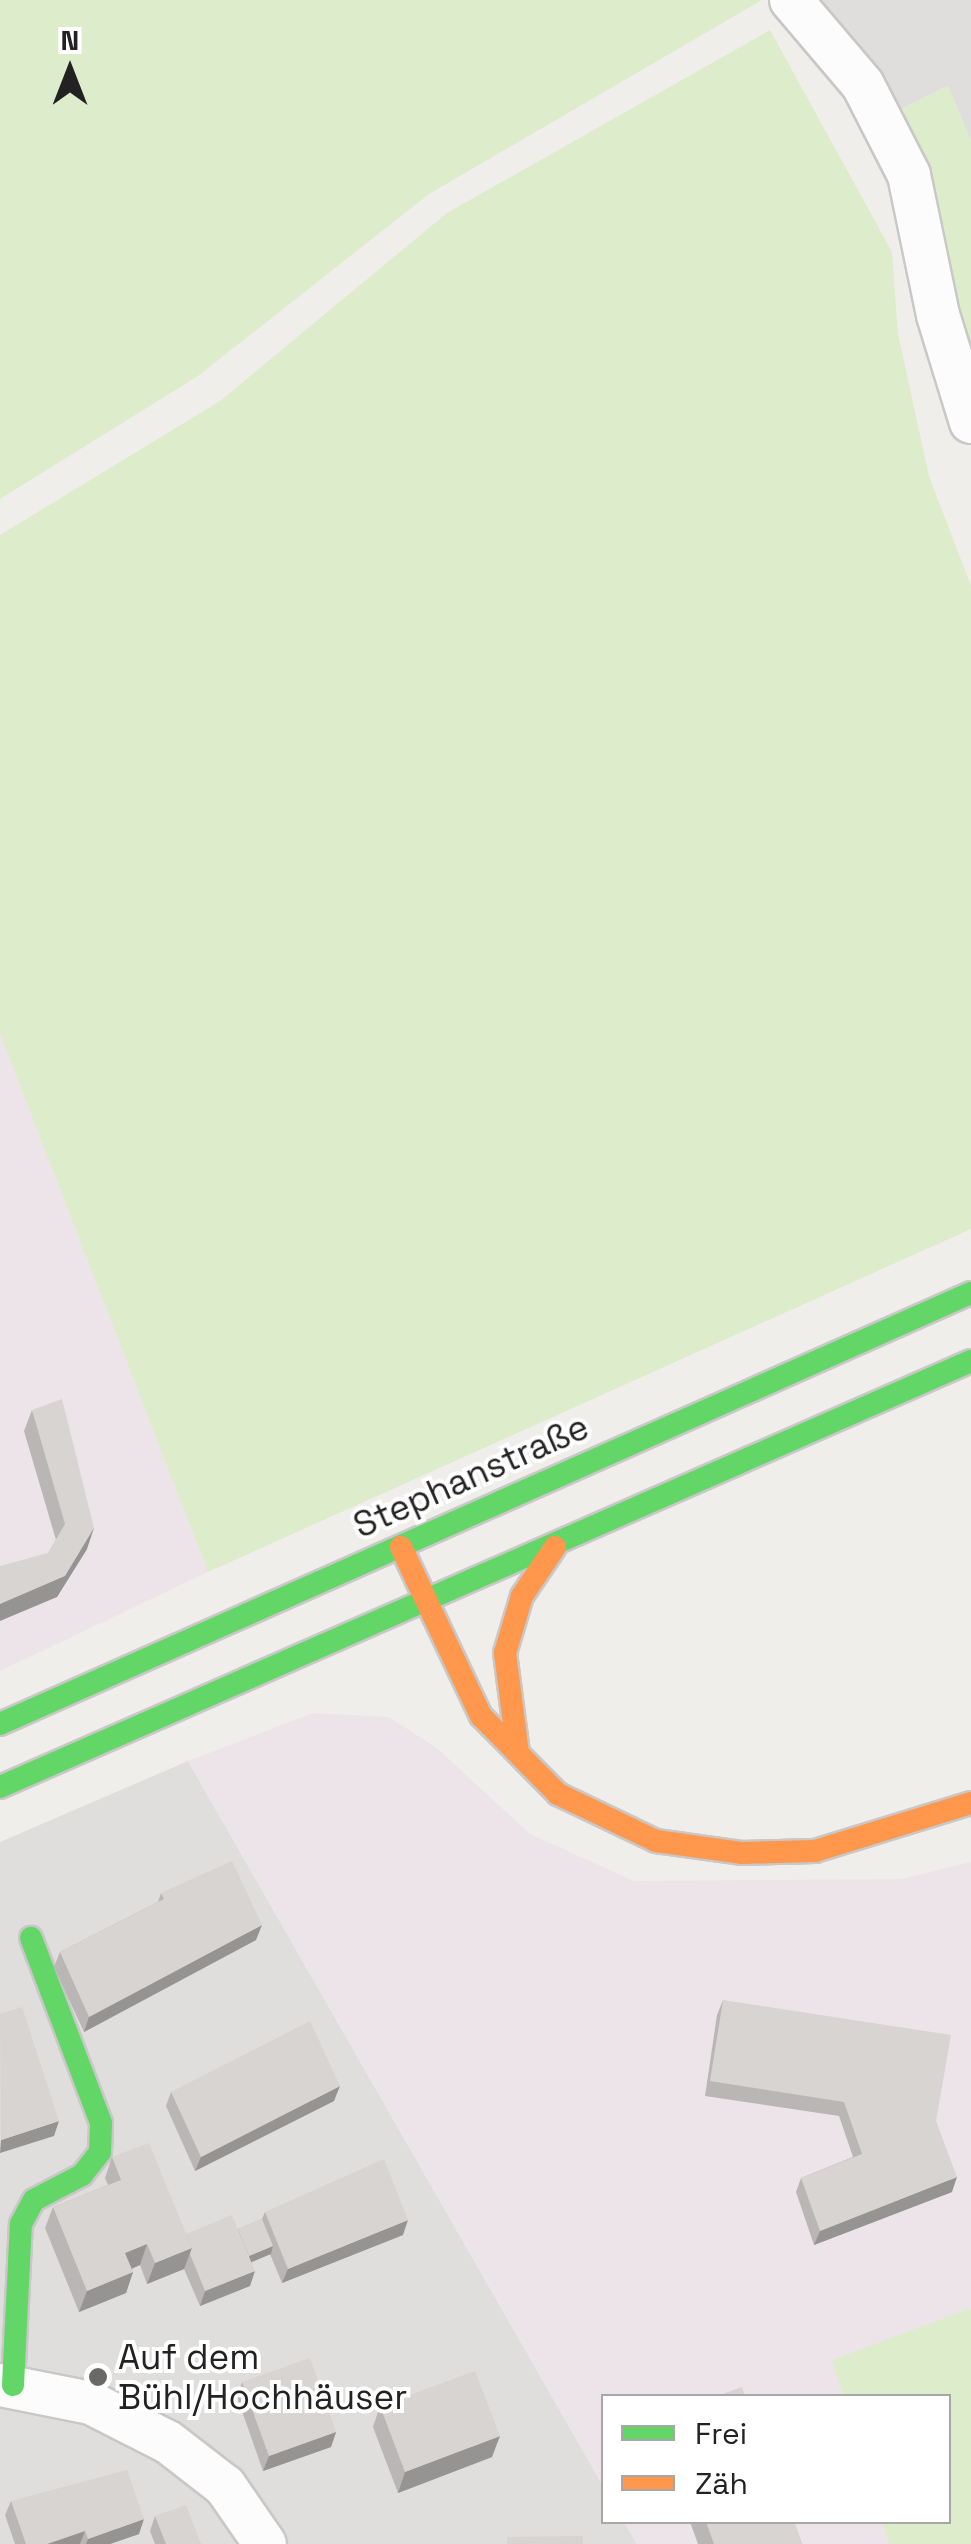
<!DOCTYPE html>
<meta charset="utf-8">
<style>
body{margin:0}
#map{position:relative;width:971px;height:2544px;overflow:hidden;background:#f0eeeb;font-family:"Space Grotesk",sans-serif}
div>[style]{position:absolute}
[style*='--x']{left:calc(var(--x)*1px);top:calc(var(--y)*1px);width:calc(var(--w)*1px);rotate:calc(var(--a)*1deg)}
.residential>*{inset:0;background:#dfdedc}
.industrial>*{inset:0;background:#ede4e9}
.grass>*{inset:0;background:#ddeccb}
.roads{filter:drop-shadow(2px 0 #c9c8c7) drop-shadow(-2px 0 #c9c8c7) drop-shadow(0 2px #c9c8c7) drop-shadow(0 -2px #c9c8c7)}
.street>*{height:42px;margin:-21px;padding:0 21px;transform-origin:21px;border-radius:21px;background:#fdfcfc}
.fast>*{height:22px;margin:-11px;padding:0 11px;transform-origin:11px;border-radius:11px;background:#63d668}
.slow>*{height:22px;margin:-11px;padding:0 11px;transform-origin:11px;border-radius:11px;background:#ff974d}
.wall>*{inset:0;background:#b9b6b5}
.shaded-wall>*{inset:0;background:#969493}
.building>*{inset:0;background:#d7d4d2}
.dots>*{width:28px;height:28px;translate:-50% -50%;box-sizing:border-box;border:5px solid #fff;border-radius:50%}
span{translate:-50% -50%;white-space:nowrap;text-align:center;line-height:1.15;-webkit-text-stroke:8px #fff;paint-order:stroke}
.street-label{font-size:35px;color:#222}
.poi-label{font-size:35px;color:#222}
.left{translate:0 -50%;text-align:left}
.legend{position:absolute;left:601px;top:2394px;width:350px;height:130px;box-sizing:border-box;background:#fff;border:2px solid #a7a7a7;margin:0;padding:12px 18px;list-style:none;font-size:30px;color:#222}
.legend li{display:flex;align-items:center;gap:20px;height:50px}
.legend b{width:50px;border:2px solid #a7a7a7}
.north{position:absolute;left:20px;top:20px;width:100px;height:100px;-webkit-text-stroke:8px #fff;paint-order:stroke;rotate:0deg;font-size:28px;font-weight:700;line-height:40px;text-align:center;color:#222}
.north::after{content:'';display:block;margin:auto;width:35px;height:45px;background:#222;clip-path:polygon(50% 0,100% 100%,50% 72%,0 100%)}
</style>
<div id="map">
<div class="residential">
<i style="clip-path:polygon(820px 0,971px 0,971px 141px,948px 86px,898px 111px)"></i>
<i style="clip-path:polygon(188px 1761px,603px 2486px,604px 2522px,624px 2522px,637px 2544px,0 2544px,0 1842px)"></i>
</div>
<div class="industrial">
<i style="clip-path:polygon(0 1034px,208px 1572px,0 1671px)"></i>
<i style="clip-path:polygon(313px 1713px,389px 1717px,438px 1749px,530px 1834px,634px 1881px,901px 1879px,971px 1862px,971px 2308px,833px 2360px,843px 2396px,604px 2396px,603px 2486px,188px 1761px)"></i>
<i style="clip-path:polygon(624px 2522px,882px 2522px,889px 2544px,637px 2544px)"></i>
</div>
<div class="grass">
<i style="clip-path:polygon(0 0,762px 0,429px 194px,198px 376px,0 499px)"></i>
<i style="clip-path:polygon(770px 30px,892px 252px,898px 334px,929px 476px,971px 586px,971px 1229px,208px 1572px,0 1034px,0 535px,220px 401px,447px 213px)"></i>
<i style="clip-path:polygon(948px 86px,971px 141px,971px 361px,898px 111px)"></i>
<i style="clip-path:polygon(971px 2308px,971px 2544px,889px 2544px,882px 2522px,948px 2522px,948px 2396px,843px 2396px,832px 2360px)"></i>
</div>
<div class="roads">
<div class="street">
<i style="--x:791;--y:0;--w:111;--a:49.7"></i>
<i style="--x:863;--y:85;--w:101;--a:62.9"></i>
<i style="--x:909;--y:175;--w:143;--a:78.3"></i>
<i style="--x:938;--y:315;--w:112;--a:72.9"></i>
<i style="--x:0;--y:2385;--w:93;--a:11.2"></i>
<i style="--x:91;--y:2403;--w:86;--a:26.9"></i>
<i style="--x:168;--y:2442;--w:72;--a:37.7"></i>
<i style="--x:225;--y:2486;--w:70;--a:55.4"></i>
</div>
<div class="fast">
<i style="--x:0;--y:1724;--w:1062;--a:-23.94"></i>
<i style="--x:0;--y:1787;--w:1060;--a:-23.69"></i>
<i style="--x:13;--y:2385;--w:161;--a:-87.2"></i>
<i style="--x:21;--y:2224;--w:27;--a:-62"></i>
<i style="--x:34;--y:2200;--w:54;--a:-27.5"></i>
<i style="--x:82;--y:2175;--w:29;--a:-52"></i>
<i style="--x:100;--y:2152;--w:29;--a:-88"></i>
<i style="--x:101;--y:2123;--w:198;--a:-110.7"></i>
</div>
<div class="slow">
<i style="--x:401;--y:1547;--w:187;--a:64.7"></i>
<i style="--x:481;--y:1716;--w:110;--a:45.4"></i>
<i style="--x:558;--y:1794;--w:109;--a:25.6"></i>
<i style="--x:656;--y:1841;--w:86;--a:8"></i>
<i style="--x:741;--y:1853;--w:74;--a:-1.5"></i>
<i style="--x:815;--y:1851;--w:163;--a:-17.1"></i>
<i style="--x:518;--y:1753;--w:101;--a:-97.4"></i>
<i style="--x:505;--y:1653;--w:59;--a:-73.4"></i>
<i style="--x:522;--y:1596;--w:59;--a:-56"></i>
</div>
</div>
<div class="wall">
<i style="clip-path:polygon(32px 1410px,87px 1549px,57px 1597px,48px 1553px,56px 1540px,24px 1431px)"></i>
<i style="clip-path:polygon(161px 1893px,256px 1940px,84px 2032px,54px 1967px,60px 1952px,158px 1902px)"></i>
<i style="clip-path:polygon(723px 2000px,936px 2121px,952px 2192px,814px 2245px,796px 2192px,801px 2178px,853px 2157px,839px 2116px,705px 2096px,717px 2015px)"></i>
<i style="clip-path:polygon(171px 2092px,334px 2101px,195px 2171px,166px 2106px)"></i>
<i style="clip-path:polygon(112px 2157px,186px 2234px,238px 2229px,262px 2219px,265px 2212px,403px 2235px,282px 2283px,270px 2254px,252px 2262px,250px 2286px,200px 2306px,184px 2269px,147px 2284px,140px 2265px,132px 2269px,133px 2272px,126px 2293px,79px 2312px,45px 2228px,53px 2207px,108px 2185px,105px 2178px)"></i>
<i style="clip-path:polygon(242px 2382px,336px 2432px,331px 2447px,263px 2471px,237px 2397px)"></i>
<i style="clip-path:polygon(380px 2406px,492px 2457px,398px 2493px,373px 2427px)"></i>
<i style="clip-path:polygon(11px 2501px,139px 2534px,110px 2544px,15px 2544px,5px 2515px)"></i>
<i style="clip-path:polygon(155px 2516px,201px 2544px,155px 2544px,150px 2531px)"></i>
<i style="clip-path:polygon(690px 2522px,794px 2522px,802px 2544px,698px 2544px)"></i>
</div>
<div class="shaded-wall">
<i style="clip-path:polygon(94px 1528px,87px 1549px,57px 1597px,0 1621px,0 1604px)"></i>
<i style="clip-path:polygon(262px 1925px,256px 1940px,84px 2032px,89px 2017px)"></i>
<i style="clip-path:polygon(340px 2086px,334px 2101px,195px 2171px,201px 2157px)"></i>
<i style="clip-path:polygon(59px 2121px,54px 2136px,0 2153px,1px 2140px)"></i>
<i style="clip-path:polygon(957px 2177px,952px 2192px,814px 2245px,820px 2231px)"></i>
<i style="clip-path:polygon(408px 2220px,403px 2235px,282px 2283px,288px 2269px)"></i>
<i style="clip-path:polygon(147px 2244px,140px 2265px,118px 2274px,125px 2253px)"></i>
<i style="clip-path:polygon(273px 2246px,271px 2254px,242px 2266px,244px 2258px)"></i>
<i style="clip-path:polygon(192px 2248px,184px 2269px,147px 2284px,155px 2263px)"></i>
<i style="clip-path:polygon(255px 2271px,250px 2286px,200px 2306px,205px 2291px)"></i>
<i style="clip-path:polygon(133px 2272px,126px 2293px,79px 2312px,87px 2291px)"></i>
<i style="clip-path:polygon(336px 2432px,331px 2447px,263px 2471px,269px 2456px)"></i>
<i style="clip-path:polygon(500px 2436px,492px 2457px,398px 2493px,405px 2472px)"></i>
<i style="clip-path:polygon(144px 2519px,139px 2534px,110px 2544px,86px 2544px,88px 2539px)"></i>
<i style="clip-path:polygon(85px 2531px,80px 2544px,47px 2544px)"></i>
</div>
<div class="building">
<i style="clip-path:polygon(62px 1399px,94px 1528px,65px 1576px,0 1604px,0 1566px,48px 1553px,65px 1524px,32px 1410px)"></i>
<i style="clip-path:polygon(232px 1861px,262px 1925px,89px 2017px,60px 1952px,164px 1899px,161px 1893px)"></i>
<i style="clip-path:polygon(723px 2000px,951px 2035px,936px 2121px,957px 2177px,820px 2231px,801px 2178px,862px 2154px,844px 2102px,710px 2081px)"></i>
<i style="clip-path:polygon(22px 2007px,59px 2121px,1px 2140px,0 2014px)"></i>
<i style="clip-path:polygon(310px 2021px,340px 2086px,201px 2157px,171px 2092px)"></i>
<i style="clip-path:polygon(149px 2143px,192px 2248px,155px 2263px,147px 2244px,125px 2253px,133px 2272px,87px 2291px,53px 2207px,121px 2180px,112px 2157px)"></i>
<i style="clip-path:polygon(384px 2159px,408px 2220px,288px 2269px,265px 2212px)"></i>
<i style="clip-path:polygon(232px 2215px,255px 2271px,205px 2291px,190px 2254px,192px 2248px,186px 2234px)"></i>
<i style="clip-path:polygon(262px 2219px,273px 2246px,249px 2256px,238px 2229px)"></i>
<i style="clip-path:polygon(310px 2358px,336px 2432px,269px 2456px,242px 2382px)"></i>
<i style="clip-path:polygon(475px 2371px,500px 2436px,405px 2472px,380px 2406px)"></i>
<i style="clip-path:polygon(742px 2387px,745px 2396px,717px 2396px)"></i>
<i style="clip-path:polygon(127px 2470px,144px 2519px,88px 2539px,85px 2531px,47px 2544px,26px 2544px,11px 2501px)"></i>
<i style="clip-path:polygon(186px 2505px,201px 2544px,166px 2544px,155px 2516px)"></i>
<i style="clip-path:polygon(706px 2522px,794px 2522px,802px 2544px,714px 2544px)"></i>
<i style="clip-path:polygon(583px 2536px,583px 2544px,507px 2544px,507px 2537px)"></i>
</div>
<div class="dots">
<i style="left:98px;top:2377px;background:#6a6968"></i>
</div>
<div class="street-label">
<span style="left:471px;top:1476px;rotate:-24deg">Stephanstraße</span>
</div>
<div class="poi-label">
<span class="left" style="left:118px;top:2377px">Auf dem<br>Bühl/Hochhäuser</span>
</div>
<ul class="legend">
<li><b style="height:12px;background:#63d668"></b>Frei</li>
<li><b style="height:12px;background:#ff974d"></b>Zäh</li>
</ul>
<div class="north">N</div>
</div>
